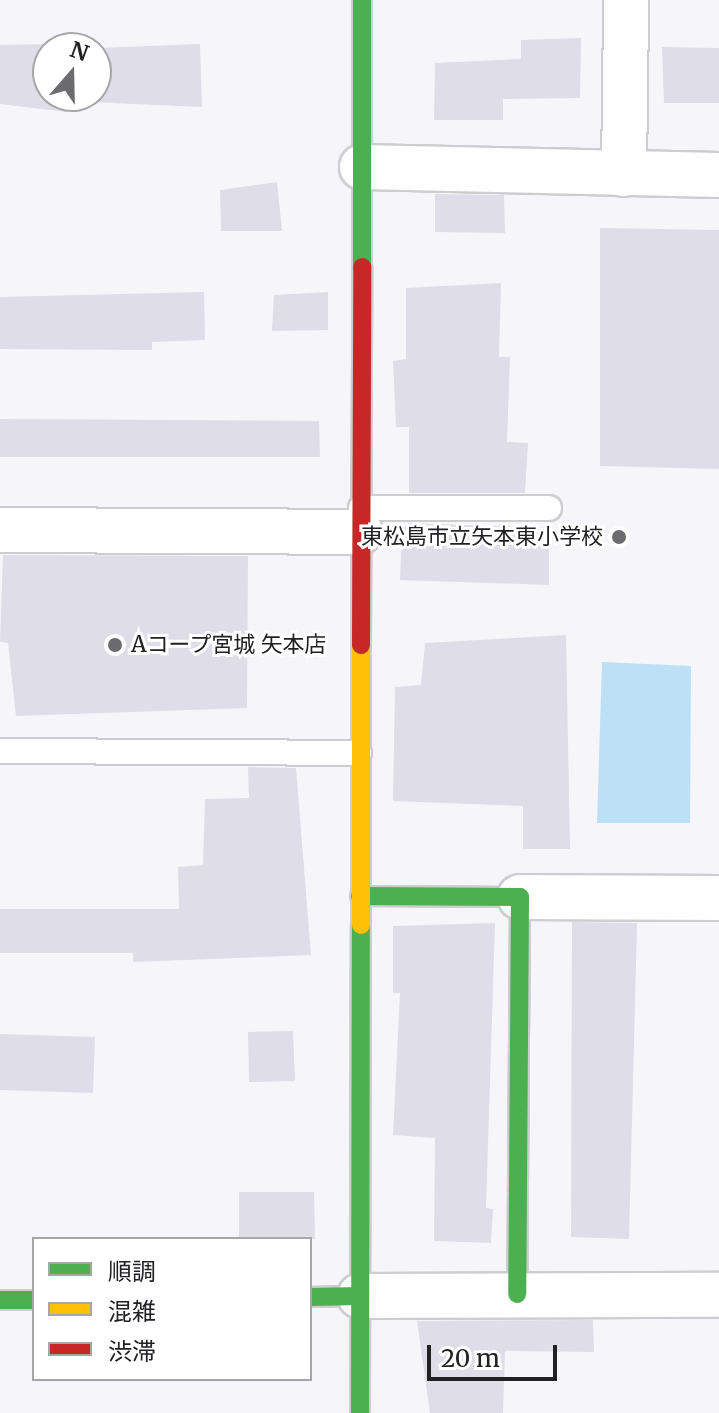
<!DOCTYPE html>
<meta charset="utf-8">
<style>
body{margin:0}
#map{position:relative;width:719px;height:1413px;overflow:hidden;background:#f6f6fa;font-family:Merriweather,"Noto Sans JP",serif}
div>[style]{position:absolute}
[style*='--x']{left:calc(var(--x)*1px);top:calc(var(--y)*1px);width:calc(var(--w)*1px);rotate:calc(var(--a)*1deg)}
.water>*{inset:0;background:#bce0f6}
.building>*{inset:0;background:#dedde8}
.roads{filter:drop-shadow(2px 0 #cdcdd0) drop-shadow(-2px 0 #cdcdd0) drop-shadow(0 2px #cdcdd0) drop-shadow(0 -2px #cdcdd0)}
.lane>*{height:24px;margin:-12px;padding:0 12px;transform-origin:12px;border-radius:12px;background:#fefefe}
.street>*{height:44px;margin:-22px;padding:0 22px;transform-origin:22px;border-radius:22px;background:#fefefe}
.fast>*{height:18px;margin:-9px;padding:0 9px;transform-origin:9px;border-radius:9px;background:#4caf50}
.slow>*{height:18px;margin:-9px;padding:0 9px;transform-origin:9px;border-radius:9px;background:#ffc107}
.jam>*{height:18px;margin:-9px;padding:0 9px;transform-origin:9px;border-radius:9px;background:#c62828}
.dots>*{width:22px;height:22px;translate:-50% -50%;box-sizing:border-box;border:4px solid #fff;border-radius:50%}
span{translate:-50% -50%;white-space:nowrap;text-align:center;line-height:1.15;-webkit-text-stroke:6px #fff;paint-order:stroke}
.poi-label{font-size:22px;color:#212124}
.right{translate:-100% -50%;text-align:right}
.left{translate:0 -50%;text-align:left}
.legend{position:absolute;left:32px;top:1237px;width:280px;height:144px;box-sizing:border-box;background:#fff;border:2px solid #a6a6a7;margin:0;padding:10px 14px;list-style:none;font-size:24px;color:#212124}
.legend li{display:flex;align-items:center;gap:16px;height:40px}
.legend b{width:40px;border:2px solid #a6a6a7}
.north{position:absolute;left:32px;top:32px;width:80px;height:80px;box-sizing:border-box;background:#fff;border:2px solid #a6a6a7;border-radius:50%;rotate:20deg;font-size:22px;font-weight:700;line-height:32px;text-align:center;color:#212124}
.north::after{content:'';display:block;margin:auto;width:28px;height:36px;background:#6c6c6f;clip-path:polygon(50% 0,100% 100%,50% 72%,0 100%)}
.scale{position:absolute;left:427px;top:1345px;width:130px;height:36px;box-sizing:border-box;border:4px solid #212124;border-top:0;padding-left:10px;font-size:24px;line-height:28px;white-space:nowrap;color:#212124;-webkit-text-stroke:6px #fff;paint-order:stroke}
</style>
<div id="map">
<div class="water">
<i style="clip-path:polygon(602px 662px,691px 666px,690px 823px,597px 823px)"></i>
</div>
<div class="building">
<i style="clip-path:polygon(581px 38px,580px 98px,503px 99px,503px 120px,434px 120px,435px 63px,521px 59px,521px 40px)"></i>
<i style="clip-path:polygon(evenodd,100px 43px,100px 48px,200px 44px,202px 107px,67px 101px,67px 112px,0 104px,0 45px,100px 43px,48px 48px,96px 48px,96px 96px,48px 96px,48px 48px)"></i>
<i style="clip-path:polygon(662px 47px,719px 48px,719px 103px,664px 103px)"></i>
<i style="clip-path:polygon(277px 182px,282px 231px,221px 231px,220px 190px)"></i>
<i style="clip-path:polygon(435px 194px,504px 195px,505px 233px,435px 232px)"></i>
<i style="clip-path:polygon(600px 228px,719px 230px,719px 469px,600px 466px)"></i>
<i style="clip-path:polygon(501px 283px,499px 357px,510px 357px,507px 442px,528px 443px,525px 493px,409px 493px,409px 427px,396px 427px,393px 361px,406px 359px,406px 288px)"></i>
<i style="clip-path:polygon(204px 292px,205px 340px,152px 342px,152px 350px,0 349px,0 297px)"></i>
<i style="clip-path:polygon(328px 292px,328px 330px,272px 331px,274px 295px)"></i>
<i style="clip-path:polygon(0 419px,319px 421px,320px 457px,0 457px)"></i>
<i style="clip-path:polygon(409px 523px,549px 528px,549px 585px,400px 580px,402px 529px)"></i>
<i style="clip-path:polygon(3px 555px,248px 556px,247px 708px,16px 716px,8px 643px,0 642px)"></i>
<i style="clip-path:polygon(566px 635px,570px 849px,523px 849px,523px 806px,393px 801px,395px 687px,421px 685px,425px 643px)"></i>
<i style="clip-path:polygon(248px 767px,296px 768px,311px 955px,133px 962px,133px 953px,0 953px,0 909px,179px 909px,178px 867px,203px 865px,205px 799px,249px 798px)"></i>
<i style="clip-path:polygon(572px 922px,637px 923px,629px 1239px,571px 1237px)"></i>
<i style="clip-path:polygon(495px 923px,486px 1208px,493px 1209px,491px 1243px,434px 1241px,435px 1138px,393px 1135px,400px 993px,393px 993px,393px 926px)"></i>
<i style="clip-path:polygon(293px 1031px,295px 1081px,249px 1082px,248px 1032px)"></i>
<i style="clip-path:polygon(0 1034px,95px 1037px,93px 1093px,0 1090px)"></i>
<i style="clip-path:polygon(239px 1192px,314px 1192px,315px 1239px,239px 1239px)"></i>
<i style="clip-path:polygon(593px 1320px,594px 1352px,505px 1351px,503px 1413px,430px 1413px,417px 1321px)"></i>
</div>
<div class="roads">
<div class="lane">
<i style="--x:361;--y:508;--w:188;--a:0"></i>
<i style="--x:0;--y:751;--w:359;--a:0.3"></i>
</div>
<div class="street">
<i style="--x:362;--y:167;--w:357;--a:1.3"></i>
<i style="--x:624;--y:174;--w:174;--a:-89.3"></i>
<i style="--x:0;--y:530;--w:360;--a:0.3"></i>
<i style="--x:520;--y:897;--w:199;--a:0.3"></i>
<i style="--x:360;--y:1296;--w:359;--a:-0.2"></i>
</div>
<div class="fast">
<i style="--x:362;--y:267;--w:267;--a:-90"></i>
<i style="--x:360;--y:896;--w:160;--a:0.4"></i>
<i style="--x:520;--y:897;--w:397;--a:90.4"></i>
<i style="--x:310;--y:1297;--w:50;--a:-1.1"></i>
<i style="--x:0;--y:1300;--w:34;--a:0"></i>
<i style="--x:360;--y:1413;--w:488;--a:-89.9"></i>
</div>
<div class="slow">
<i style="--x:361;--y:925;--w:280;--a:-90"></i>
</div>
<div class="jam">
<i style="--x:361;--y:645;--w:378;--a:-89.8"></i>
</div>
</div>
<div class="dots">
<i style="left:619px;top:537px;background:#6c6c6f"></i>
<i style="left:115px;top:645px;background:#6c6c6f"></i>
</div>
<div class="poi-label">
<span class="right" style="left:603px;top:537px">東松島市立矢本東小学校</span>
<span class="left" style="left:131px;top:645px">Aコープ宮城 矢本店</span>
</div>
<ul class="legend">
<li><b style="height:10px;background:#4caf50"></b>順調</li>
<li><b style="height:10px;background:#ffc107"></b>混雑</li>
<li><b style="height:10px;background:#c62828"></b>渋滞</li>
</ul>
<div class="north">N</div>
<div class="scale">20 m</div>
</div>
